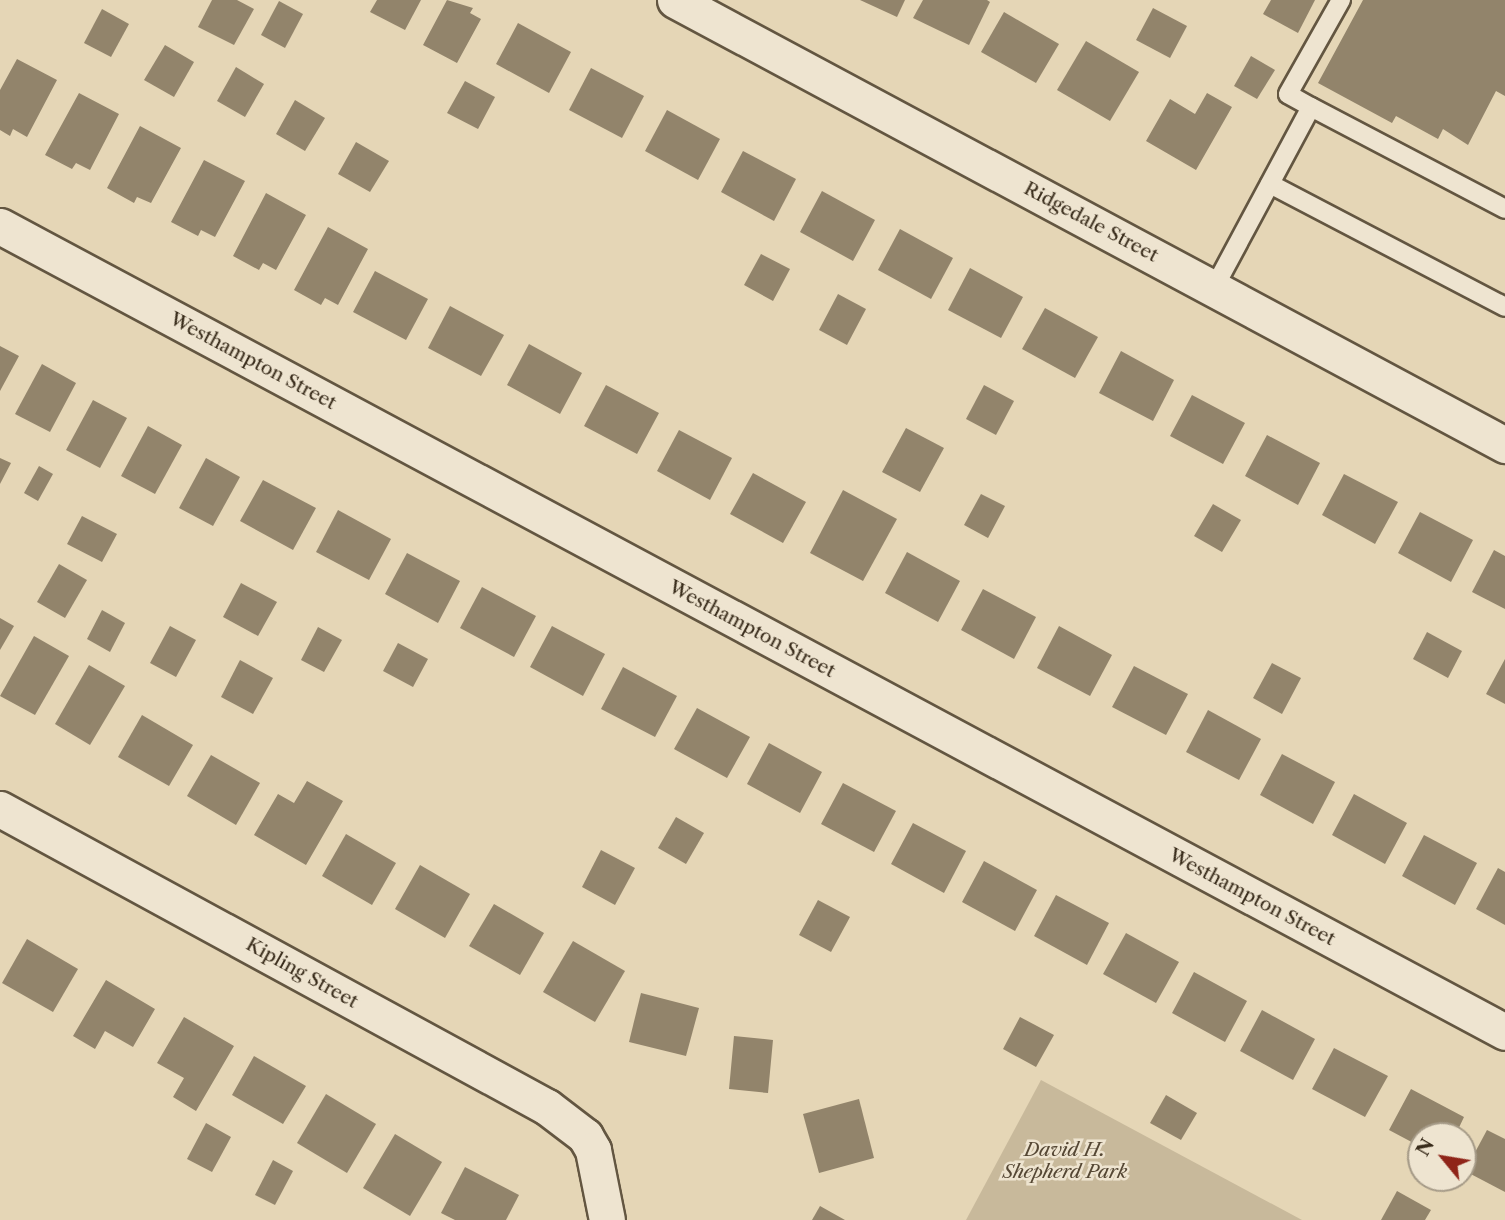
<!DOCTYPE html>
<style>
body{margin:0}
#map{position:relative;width:1505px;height:1220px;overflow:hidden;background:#e5d6b6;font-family:"Libre Caslon Text",serif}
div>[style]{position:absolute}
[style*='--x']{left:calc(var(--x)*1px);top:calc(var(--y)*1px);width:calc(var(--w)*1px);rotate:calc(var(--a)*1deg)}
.green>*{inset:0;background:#c8b99b}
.building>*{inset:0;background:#92846b}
.roads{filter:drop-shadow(2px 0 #635641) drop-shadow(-2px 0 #635641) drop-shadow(0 2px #635641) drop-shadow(0 -2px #635641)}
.lane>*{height:18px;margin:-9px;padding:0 9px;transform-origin:9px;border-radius:9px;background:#eee4d0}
.street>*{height:35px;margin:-17.5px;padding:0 17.5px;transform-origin:17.5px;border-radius:17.5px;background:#eee4d0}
span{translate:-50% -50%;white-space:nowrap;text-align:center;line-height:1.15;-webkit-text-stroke:5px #eee4d0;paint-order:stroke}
.street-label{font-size:19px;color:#382b1a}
.park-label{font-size:19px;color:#554734;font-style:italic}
.north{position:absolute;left:1407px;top:1122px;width:70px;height:70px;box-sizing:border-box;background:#eee4d0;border:2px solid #a59a87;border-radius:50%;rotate:300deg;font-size:19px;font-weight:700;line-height:28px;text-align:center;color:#382b1a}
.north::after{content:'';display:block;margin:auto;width:24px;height:32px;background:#8f2418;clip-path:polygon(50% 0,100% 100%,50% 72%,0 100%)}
</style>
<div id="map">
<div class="green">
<i style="clip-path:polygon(1041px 1080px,1302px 1220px,966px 1220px)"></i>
</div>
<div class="building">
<i style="clip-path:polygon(212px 0,237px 0,254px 9px,234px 45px,198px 27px)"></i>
<i style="clip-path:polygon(377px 0,421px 0,405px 30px,370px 12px)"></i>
<i style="clip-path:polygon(447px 0,473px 8px,470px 13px,481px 19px,457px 63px,423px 45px)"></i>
<i style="clip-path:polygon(860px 0,905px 0,897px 17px)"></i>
<i style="clip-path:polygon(923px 0,987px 0,990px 2px,969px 45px,913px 18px)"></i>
<i style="clip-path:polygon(1271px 0,1315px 0,1298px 33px,1263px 14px)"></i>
<i style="clip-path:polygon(1363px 0,1505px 0,1505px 96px,1496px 91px,1468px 145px,1443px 129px,1438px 139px,1396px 116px,1392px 123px,1318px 83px)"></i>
<i style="clip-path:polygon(279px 1px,303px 14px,285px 48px,261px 35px)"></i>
<i style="clip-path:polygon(1153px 8px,1187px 26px,1170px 58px,1136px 40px)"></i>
<i style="clip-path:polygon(102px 9px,129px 24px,111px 57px,84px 43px)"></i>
<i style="clip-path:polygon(1004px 12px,1059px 44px,1036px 83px,981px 52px)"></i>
<i style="clip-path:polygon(518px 23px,571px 52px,549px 93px,496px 64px)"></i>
<i style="clip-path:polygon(1086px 41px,1139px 72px,1110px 121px,1057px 90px)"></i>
<i style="clip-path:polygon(165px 45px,194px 62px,174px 97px,144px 80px)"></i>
<i style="clip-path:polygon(1251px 56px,1275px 70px,1257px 99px,1234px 86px)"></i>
<i style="clip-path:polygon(17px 59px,57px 80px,27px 137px,13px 129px,10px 136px,0 130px,0 90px)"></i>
<i style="clip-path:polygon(236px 67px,264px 84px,245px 117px,217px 101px)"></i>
<i style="clip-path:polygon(591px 68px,644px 96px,622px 138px,569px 110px)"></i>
<i style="clip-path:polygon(465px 81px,495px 97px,478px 129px,447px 113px)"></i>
<i style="clip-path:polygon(79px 93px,119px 114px,90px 170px,76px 163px,72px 169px,45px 155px)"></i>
<i style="clip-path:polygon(1207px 93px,1232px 107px,1196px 170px,1146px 141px,1170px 99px,1195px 114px)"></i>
<i style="clip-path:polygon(295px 100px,325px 118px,305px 151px,276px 134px)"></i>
<i style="clip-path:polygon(667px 110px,720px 139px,698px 180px,645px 151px)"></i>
<i style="clip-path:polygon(140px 126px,181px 148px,151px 203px,137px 197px,134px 203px,107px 188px)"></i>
<i style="clip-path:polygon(356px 142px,389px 161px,370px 192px,338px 174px)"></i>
<i style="clip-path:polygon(743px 151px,796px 179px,774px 221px,721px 192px)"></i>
<i style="clip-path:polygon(204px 160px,245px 181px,215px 237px,201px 230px,198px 236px,171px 222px)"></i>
<i style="clip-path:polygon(822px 191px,875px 220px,853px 261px,800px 232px)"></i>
<i style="clip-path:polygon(266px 193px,306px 215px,276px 270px,263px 263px,259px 270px,233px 256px)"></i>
<i style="clip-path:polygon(328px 227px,368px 249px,338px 305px,325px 298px,321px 305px,294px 290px)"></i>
<i style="clip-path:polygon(900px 229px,953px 258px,931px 299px,878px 270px)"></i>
<i style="clip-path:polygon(761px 254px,790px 269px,773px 301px,744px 285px)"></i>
<i style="clip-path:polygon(970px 268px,1023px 297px,1001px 338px,948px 310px)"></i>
<i style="clip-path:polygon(375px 271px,428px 299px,406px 340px,353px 312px)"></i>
<i style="clip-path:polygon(838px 294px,866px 309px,847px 345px,819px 330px)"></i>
<i style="clip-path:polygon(450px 306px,504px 335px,481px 376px,428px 348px)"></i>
<i style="clip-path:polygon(1045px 308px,1098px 337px,1075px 378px,1022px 349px)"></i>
<i style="clip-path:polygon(529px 344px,582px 373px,560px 414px,507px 385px)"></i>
<i style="clip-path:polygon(0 346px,19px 356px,0 391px)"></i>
<i style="clip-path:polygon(1121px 351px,1174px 380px,1153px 421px,1099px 393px)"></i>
<i style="clip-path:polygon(42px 364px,76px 383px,50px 432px,15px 414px)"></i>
<i style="clip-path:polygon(606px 385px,659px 413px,637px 454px,584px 426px)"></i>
<i style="clip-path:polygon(984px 385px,1014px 401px,996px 435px,966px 419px)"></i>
<i style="clip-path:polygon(1192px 395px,1245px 423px,1223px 464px,1170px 436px)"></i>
<i style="clip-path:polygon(93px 400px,127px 418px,100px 468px,66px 450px)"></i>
<i style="clip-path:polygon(148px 426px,182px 445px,155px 494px,121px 476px)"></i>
<i style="clip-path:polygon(906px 428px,944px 448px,920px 492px,882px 472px)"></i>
<i style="clip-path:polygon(679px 430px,732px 458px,710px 500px,657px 471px)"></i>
<i style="clip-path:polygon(1267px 435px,1320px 463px,1298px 505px,1245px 476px)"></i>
<i style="clip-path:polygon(0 458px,11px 463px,0 484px)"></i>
<i style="clip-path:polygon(206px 458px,240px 477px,213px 526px,179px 508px)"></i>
<i style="clip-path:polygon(39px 466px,53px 474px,38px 501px,24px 493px)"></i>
<i style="clip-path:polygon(753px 473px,806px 502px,783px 543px,730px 514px)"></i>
<i style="clip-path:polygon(1344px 474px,1398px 502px,1375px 544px,1322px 515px)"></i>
<i style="clip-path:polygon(263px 480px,316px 508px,293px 550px,240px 521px)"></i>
<i style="clip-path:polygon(843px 490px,897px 519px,863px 581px,810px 553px)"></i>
<i style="clip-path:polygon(981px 494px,1005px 506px,988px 538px,964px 525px)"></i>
<i style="clip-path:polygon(1213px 504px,1241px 520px,1222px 552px,1194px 536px)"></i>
<i style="clip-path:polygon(338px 510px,391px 539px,369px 580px,316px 552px)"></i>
<i style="clip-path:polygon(1420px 512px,1473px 540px,1451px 582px,1398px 553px)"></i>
<i style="clip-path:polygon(82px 516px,117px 534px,102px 562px,67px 544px)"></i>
<i style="clip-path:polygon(1494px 550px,1505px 556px,1505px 609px,1472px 592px)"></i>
<i style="clip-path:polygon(907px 552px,960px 581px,938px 622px,885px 593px)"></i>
<i style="clip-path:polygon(407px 553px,460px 581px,438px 623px,385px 594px)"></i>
<i style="clip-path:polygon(59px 564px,87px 580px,65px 618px,37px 602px)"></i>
<i style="clip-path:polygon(241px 583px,277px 602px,258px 636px,223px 617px)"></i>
<i style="clip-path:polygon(482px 587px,536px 616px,514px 657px,460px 628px)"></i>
<i style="clip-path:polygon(983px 589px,1036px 617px,1014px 659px,961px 630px)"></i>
<i style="clip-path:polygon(102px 610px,125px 623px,110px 652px,87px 639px)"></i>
<i style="clip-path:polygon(0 618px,14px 626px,0 650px)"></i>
<i style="clip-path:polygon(170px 626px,196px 640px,176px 677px,150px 663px)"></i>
<i style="clip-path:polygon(552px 626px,605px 654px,583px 696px,530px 667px)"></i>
<i style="clip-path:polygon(1059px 626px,1112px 655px,1090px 696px,1037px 668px)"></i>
<i style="clip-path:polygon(318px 627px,342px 640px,324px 672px,301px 660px)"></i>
<i style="clip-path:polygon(1427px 632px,1462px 651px,1448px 678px,1413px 659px)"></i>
<i style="clip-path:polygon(34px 636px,69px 656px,35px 715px,0 696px)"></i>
<i style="clip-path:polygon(398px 643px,428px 659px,413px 687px,383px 671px)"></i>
<i style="clip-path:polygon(1505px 659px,1505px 704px,1486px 694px)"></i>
<i style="clip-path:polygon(240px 660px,273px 678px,253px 714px,221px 697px)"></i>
<i style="clip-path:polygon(1272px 663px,1301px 678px,1282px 714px,1253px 698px)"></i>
<i style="clip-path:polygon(89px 665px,125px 686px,90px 745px,55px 724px)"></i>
<i style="clip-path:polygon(1134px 666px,1188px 694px,1166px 735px,1112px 707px)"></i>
<i style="clip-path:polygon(623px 667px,677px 696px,655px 737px,601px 709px)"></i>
<i style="clip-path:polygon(697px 708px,750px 737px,727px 778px,674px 749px)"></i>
<i style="clip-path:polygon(1208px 710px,1261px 739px,1239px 780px,1186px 752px)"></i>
<i style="clip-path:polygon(142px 715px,193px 745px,169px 786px,118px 757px)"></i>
<i style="clip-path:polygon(769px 743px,822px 772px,800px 813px,747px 784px)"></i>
<i style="clip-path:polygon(1282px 754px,1335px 782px,1313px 824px,1260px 795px)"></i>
<i style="clip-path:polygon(211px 755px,260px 783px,236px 825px,187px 796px)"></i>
<i style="clip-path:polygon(307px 781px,343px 801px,306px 865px,254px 835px,278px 794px,294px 803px)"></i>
<i style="clip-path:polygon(843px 783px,896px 811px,874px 852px,821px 824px)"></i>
<i style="clip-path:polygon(1354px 794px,1407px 823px,1385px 864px,1332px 835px)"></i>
<i style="clip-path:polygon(676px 817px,704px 833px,686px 864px,658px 848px)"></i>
<i style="clip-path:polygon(913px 823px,966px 851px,944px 893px,891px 864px)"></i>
<i style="clip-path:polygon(346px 834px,396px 863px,372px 905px,322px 876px)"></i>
<i style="clip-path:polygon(1424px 835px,1477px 863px,1455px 905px,1402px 876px)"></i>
<i style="clip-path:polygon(601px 850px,635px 868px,615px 905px,582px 887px)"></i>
<i style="clip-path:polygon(984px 861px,1037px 890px,1015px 931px,962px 902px)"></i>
<i style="clip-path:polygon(420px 865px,470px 894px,445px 938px,395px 909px)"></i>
<i style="clip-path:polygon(1498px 868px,1505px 872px,1505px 925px,1476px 909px)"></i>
<i style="clip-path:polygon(1056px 895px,1109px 923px,1087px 965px,1034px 936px)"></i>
<i style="clip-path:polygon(818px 900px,850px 917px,831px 952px,799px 935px)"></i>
<i style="clip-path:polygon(494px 904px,544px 933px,520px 975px,469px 946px)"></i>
<i style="clip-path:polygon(1126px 933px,1179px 962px,1156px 1003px,1103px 974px)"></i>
<i style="clip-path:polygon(27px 939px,78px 969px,53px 1012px,2px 983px)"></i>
<i style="clip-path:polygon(573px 941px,625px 971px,595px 1022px,543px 992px)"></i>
<i style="clip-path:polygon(1194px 972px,1247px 1001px,1225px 1042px,1172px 1013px)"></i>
<i style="clip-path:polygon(106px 980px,155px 1009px,133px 1047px,105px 1031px,95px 1049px,73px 1036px)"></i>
<i style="clip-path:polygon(641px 993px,699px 1008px,686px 1056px,629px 1042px)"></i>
<i style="clip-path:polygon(1262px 1010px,1315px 1039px,1293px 1080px,1240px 1051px)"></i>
<i style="clip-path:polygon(184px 1017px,234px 1046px,196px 1111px,173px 1097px,184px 1078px,157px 1063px)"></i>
<i style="clip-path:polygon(1020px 1017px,1054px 1035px,1036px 1067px,1003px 1049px)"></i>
<i style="clip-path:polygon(734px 1036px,773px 1040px,768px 1093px,729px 1089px)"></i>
<i style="clip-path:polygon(1334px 1048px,1388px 1076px,1365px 1117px,1312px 1089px)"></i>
<i style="clip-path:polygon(254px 1056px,306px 1086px,283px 1124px,232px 1095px)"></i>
<i style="clip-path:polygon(1411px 1089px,1464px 1117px,1455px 1136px,1421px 1136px,1421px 1147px,1389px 1130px)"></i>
<i style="clip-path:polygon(326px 1094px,376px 1124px,347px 1173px,297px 1143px)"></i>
<i style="clip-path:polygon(1166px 1095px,1197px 1113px,1181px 1140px,1150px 1123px)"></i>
<i style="clip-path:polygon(859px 1099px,874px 1158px,819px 1173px,803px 1114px)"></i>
<i style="clip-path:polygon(206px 1123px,231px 1137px,212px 1172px,187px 1159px)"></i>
<i style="clip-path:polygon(1487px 1130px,1505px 1139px,1505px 1192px,1465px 1171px)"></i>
<i style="clip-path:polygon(395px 1134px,442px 1162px,410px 1216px,363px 1188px)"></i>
<i style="clip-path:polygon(273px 1160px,293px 1171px,275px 1205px,255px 1195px)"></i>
<i style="clip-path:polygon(465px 1167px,519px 1195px,506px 1220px,455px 1220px,441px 1213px)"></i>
<i style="clip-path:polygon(1397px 1191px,1431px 1210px,1425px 1220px,1381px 1220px)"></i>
<i style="clip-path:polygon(820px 1206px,845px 1220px,812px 1220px)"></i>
</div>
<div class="roads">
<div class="lane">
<i style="--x:1311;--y:107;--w:26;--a:-151"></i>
<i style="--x:1288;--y:94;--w:108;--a:-60.6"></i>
<i style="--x:1270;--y:184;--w:265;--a:27.6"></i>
<i style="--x:1214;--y:288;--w:205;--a:-61.8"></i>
<i style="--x:1311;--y:107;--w:219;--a:27.7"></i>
</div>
<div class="street">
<i style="--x:675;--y:0;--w:942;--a:28.2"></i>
<i style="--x:0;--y:226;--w:1707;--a:28.17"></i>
<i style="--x:0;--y:809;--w:623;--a:28.58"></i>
<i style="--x:547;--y:1107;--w:48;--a:37.3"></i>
<i style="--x:585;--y:1136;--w:16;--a:60"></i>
<i style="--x:593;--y:1150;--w:71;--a:78.7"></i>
</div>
</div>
<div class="street-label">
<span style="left:1091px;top:222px;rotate:28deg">Ridgedale Street</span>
<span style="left:253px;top:361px;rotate:28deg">Westhampton Street</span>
<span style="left:752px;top:629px;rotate:28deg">Westhampton Street</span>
<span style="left:1252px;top:897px;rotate:28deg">Westhampton Street</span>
<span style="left:302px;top:973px;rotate:29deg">Kipling Street</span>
</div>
<div class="park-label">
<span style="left:1065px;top:1161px">David H.<br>Shepherd Park</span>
</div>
<div class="north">N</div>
</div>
